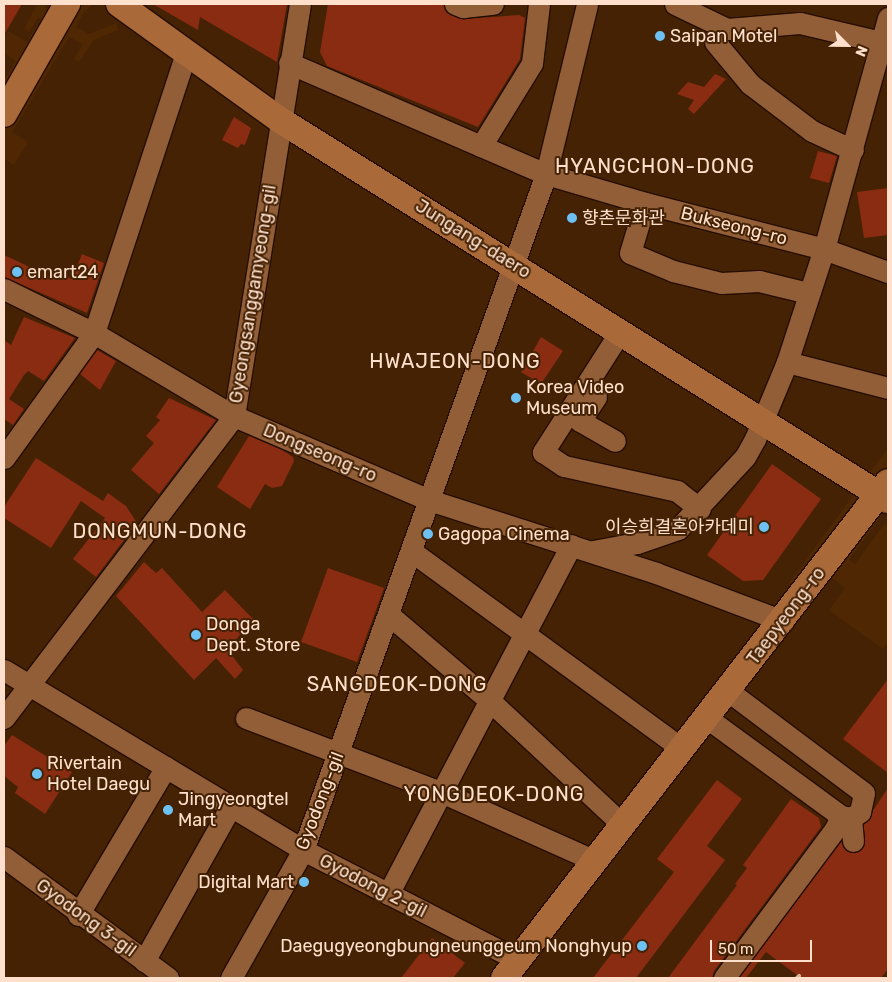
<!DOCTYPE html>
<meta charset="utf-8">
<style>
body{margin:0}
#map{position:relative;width:892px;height:982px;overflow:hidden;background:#452204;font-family:Rubik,"Noto Sans KR",sans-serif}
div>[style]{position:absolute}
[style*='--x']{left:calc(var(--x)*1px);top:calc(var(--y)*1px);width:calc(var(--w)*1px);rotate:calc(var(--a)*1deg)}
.built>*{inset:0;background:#4f2703}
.building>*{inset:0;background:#8a2c11}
.roads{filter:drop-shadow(1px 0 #250d00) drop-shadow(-1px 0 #250d00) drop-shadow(0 1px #250d00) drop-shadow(0 -1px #250d00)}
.minor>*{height:21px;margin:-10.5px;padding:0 10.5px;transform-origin:10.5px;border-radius:10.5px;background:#915e38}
.major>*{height:26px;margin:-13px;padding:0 13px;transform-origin:13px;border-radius:13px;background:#a96939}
.rail>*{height:4px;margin:-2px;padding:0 2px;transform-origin:2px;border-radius:2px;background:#d5b6a0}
.dots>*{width:14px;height:14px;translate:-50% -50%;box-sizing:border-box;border:2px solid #452204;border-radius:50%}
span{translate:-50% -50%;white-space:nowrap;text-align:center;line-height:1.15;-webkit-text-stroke:4px #452204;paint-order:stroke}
.poi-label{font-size:18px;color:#fee0cc}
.left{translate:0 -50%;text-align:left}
.right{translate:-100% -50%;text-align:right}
.street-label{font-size:18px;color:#fee0cc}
.quarter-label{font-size:20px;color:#fee0cc;letter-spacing:1px}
.frame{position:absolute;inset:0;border:5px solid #fee0cc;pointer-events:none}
.north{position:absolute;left:822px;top:20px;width:50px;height:50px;-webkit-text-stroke:4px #452204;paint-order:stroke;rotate:113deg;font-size:14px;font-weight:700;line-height:20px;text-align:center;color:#fee0cc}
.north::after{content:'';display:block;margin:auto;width:18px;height:22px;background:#fee0cc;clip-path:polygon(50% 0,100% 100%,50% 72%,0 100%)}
.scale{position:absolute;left:710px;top:940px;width:102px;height:22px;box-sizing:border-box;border:2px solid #fee0cc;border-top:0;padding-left:6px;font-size:15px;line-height:18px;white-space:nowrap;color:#fee0cc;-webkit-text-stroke:4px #452204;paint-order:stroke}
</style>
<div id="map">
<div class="built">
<i style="clip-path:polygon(37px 4px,44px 4px,47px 9px,50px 4px,94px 4px,84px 12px,76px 27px,89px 34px,116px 23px,118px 30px,94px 40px,79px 62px,74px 59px,83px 44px,69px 37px,12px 132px,28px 142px,14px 165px,4px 159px,4px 80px,16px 61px,4px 53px,4px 39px,8px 31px,27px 42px,41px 19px,38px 18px,29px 32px,24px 29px)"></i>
<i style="clip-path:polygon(888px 448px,888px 506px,849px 560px,855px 564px,885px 523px,888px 525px,888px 642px,883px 649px,829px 610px,845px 588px,827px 574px,809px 598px,789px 583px)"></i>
</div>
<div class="building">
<i style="clip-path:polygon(4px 4px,22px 4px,4px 35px)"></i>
<i style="clip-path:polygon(153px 4px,287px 4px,277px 62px,200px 17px,198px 30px)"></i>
<i style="clip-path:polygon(328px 4px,443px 4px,446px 12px,464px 19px,519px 15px,525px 18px,520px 59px,478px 127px,327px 66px,320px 52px)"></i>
<i style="clip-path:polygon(715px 74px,726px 79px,694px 114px,688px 109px,694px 100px,677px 94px,688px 82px,704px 87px)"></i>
<i style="clip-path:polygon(234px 117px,251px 128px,245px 145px,241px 144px,238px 148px,222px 140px)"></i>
<i style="clip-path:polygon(818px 151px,837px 156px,829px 183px,810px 178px)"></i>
<i style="clip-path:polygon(888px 188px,888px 235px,864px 238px,857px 192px)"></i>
<i style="clip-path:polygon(82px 254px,104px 263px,87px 313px,4px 277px,4px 255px,57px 280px,60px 273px,72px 279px)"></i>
<i style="clip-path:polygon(24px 317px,75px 338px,44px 381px,28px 371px,24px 375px,9px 399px,24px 409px,13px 425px,4px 419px,4px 340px,11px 345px)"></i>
<i style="clip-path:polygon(541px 337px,563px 351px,541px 384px,521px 372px)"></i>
<i style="clip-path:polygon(97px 350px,116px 361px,100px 390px,80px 374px)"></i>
<i style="clip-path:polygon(169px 398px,216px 420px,159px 494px,131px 470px,154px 443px,146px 436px,160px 420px,156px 417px)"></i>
<i style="clip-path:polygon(249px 436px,282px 450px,293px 457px,294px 461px,282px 486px,272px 488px,265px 484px,250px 509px,217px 487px)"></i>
<i style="clip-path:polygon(36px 458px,103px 501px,108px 493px,126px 506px,137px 523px,96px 577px,73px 559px,105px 518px,81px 501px,51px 548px,4px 518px,4px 507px)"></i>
<i style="clip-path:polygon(772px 464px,821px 499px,763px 580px,743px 581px,707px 555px)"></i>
<i style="clip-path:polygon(144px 562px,156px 573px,162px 568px,202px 612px,225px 590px,254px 620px,227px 649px,243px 670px,235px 679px,216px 658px,194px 680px,116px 596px)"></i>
<i style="clip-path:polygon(328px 568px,384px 588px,357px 662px,301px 642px)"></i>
<i style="clip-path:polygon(888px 679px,888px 773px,843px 739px)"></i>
<i style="clip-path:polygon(12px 735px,72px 772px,45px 814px,15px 793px,18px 787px,4px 776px,4px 746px)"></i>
<i style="clip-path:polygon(717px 780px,742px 799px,707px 846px,725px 860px,636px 978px,593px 978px,674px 872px,657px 859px)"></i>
<i style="clip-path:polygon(888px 788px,888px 969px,881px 978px,801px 978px,766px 952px,746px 978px,739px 978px,841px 842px,848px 852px,860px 851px,864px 847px,864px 824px)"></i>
<i style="clip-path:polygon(791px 799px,819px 818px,821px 827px,714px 971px,712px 978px,668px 978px,737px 885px,735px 884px,747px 868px,743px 865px)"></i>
<i style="clip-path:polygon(432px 938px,465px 963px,453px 978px,401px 978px)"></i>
</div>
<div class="roads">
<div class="minor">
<i style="--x:455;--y:4;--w:9;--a:21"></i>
<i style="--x:463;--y:7;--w:30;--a:-6"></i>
<i style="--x:675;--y:4;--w:58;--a:25.7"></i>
<i style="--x:727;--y:29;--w:73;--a:-4.7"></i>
<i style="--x:800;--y:23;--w:83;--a:13.2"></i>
<i style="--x:715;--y:42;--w:55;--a:50.2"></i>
<i style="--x:750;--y:84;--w:78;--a:37.2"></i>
<i style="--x:812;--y:131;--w:45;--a:24.9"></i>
<i style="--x:289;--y:63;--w:280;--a:23.4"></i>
<i style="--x:546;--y:174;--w:103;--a:16.3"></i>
<i style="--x:645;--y:203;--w:185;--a:14.4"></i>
<i style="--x:824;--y:249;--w:68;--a:19.8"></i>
<i style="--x:481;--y:146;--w:97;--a:-58.4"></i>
<i style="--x:532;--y:63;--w:59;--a:-83.2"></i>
<i style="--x:645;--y:203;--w:52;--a:106.7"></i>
<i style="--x:630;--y:253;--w:47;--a:22.7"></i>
<i style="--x:673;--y:271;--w:49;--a:14"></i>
<i style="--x:721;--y:283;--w:38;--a:-3"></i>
<i style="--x:759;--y:281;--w:50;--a:13.8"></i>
<i style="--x:4;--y:289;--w:100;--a:26.1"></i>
<i style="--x:94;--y:333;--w:163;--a:30.7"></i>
<i style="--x:234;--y:416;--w:212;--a:23.3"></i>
<i style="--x:429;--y:500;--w:238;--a:17.8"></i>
<i style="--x:656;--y:573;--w:136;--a:20.7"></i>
<i style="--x:620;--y:332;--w:143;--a:122.7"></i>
<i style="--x:543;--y:452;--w:25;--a:34"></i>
<i style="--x:564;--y:466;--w:116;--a:12.5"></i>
<i style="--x:677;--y:491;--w:29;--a:38"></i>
<i style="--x:787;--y:362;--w:104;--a:14.4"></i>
<i style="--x:596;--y:397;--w:29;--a:124"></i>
<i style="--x:580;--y:421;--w:40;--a:29.7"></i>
<i style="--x:4;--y:458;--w:154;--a:-54.2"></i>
<i style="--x:94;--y:333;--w:295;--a:-71.8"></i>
<i style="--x:411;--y:551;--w:336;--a:36.1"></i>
<i style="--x:593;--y:551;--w:45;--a:-10.3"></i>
<i style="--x:637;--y:543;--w:43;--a:-18.9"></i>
<i style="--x:678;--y:529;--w:98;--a:-47.1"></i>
<i style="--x:745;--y:457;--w:21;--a:-61"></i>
<i style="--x:755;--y:439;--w:83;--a:-67.4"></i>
<i style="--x:787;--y:362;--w:119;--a:-71.9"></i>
<i style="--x:824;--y:249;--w:240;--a:-74.5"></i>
<i style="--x:388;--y:614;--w:133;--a:40.4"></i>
<i style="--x:489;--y:700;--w:183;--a:43"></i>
<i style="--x:4;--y:670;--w:349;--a:31"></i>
<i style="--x:303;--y:850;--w:242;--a:27.1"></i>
<i style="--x:4;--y:718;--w:380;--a:-52.7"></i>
<i style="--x:234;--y:416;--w:417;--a:-80.9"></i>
<i style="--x:246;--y:718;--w:209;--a:20.8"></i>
<i style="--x:441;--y:792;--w:169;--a:24.1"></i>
<i style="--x:707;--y:718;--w:166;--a:36.2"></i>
<i style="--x:841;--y:816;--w:10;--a:11"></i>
<i style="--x:851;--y:818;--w:11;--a:-34"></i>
<i style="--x:860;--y:812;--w:19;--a:-78"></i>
<i style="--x:864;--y:793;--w:170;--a:-143.1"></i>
<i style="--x:851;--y:818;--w:23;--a:85"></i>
<i style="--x:4;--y:857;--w:204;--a:36.4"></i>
<i style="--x:388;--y:894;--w:394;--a:-62.3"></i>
<i style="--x:78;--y:915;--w:172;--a:-59.3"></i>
<i style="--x:144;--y:961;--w:176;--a:-60.7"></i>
<i style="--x:231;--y:978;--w:147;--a:-60.6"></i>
<i style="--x:303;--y:850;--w:718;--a:-70.23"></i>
<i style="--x:546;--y:174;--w:175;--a:-76.4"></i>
<i style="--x:724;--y:978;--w:186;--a:-53.3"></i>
<i style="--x:835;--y:829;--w:14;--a:-65"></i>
</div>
<div class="major">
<i style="--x:119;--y:4;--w:198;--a:35.8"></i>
<i style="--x:280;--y:120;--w:717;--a:32.01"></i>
<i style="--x:4;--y:114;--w:127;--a:-60.2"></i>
<i style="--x:504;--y:978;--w:627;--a:-52.25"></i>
</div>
</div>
<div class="rail">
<i style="--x:797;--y:978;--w:3;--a:-45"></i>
</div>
<div class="dots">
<i style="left:660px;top:36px;background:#6ec2f3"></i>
<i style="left:572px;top:218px;background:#6ec2f3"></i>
<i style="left:17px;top:272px;background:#6ec2f3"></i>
<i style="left:516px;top:398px;background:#6ec2f3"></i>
<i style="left:764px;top:527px;background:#6ec2f3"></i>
<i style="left:428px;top:534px;background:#6ec2f3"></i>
<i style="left:196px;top:635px;background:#6ec2f3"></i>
<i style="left:37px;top:774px;background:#6ec2f3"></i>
<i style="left:168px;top:810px;background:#6ec2f3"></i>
<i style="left:304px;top:882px;background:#6ec2f3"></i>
<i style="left:642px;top:946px;background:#6ec2f3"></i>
</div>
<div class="poi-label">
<span class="left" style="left:670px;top:36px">Saipan Motel</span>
<span class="left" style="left:582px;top:218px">향촌문화관</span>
<span class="left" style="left:27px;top:272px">emart24</span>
<span class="left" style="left:526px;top:398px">Korea Video<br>Museum</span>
<span class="right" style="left:754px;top:527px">이승희결혼아카데미</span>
<span class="left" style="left:438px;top:534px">Gagopa Cinema</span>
<span class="left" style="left:206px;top:635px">Donga<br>Dept. Store</span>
<span class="left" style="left:47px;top:774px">Rivertain<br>Hotel Daegu</span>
<span class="left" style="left:178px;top:810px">Jingyeongtel<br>Mart</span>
<span class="right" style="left:294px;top:882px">Digital Mart</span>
<span class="right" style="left:632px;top:946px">Daegugyeongbungneunggeum Nonghyup</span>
</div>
<div class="street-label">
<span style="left:734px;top:226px;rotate:14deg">Bukseong-ro</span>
<span style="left:473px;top:239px;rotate:32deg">Jungang-daero</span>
<span style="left:253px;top:294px;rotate:-81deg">Gyeongsanggamyeong-gil</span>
<span style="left:320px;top:453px;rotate:23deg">Dongseong-ro</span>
<span style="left:786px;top:616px;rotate:-53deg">Taepyeong-ro</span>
<span style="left:320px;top:801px;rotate:-69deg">Gyodong-gil</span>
<span style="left:373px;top:886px;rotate:27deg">Gyodong 2-gil</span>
<span style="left:86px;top:918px;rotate:36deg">Gyodong 3-gil</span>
</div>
<div class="quarter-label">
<span style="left:655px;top:166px">HYANGCHON-DONG</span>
<span style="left:455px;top:361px">HWAJEON-DONG</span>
<span style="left:160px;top:531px">DONGMUN-DONG</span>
<span style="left:397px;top:684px">SANGDEOK-DONG</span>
<span style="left:494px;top:794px">YONGDEOK-DONG</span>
</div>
<div class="frame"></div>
<div class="north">N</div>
<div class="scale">50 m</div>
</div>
